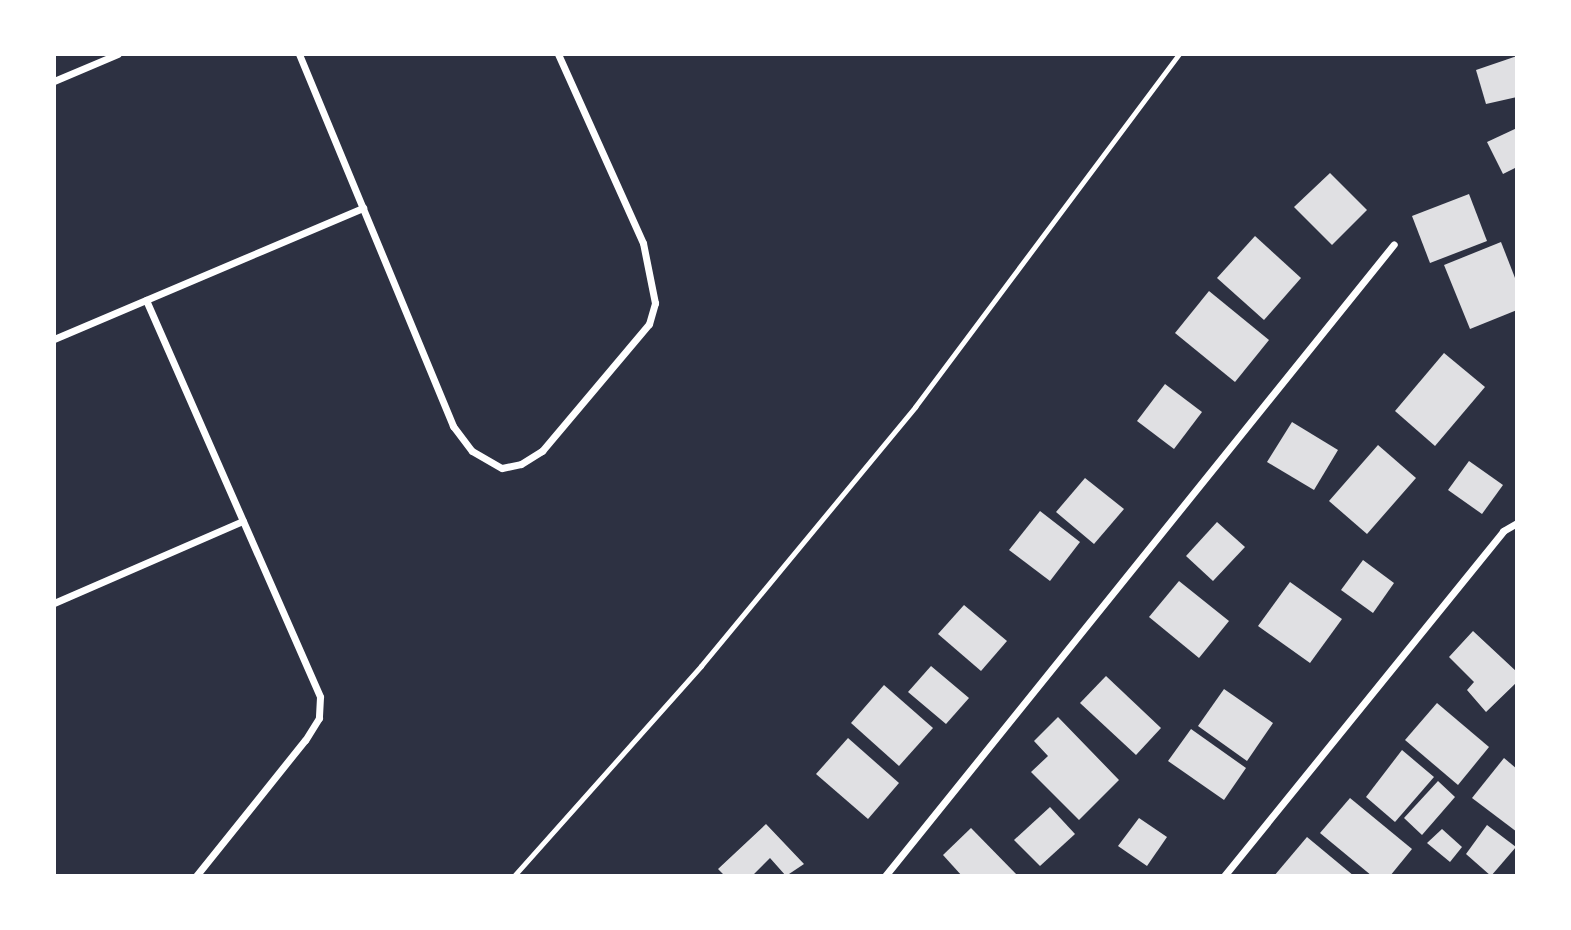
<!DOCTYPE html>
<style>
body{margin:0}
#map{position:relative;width:1571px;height:930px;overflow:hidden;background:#2d3142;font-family:Rubik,sans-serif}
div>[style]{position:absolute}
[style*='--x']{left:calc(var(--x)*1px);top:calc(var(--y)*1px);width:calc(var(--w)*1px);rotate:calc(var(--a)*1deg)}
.building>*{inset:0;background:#e0e0e3}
.path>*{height:4.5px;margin:-2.25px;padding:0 2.25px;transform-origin:2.25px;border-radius:2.25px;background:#fff}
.minor>*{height:7px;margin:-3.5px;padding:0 3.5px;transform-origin:3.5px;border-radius:3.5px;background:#fff}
span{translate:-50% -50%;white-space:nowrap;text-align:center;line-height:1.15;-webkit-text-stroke:5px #fff;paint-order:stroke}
.frame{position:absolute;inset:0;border:56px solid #fff;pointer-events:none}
</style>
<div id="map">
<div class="building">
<i style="clip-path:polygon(1517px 56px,1517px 97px,1486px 104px,1476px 70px)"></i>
<i style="clip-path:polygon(1517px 128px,1517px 167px,1503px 174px,1487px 142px)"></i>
<i style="clip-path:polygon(1330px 173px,1367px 210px,1332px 245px,1294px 207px)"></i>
<i style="clip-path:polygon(1469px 194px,1487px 241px,1430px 263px,1412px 216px)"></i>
<i style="clip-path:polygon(1255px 236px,1301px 278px,1264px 320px,1217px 278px)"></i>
<i style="clip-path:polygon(1501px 242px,1517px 283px,1517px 310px,1470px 329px,1444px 265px)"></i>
<i style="clip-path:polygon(1209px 291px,1269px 340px,1235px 382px,1175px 333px)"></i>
<i style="clip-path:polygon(1444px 353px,1485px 387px,1435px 446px,1395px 411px)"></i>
<i style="clip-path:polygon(1165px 384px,1202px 412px,1174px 449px,1137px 421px)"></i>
<i style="clip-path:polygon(1292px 422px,1338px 450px,1314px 490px,1267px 462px)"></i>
<i style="clip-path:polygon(1378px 445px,1416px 478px,1367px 534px,1329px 501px)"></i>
<i style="clip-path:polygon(1469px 461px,1503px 485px,1482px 514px,1448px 490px)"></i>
<i style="clip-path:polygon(1085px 478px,1124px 509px,1094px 544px,1056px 512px)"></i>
<i style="clip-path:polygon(1040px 511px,1080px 542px,1050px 581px,1009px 550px)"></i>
<i style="clip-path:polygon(1217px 522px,1245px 547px,1213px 581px,1186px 556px)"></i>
<i style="clip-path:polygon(1363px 560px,1394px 583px,1373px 613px,1341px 590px)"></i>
<i style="clip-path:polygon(1179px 581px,1229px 621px,1199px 658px,1149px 617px)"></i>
<i style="clip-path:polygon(1290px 582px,1342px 619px,1310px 663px,1258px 626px)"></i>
<i style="clip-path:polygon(964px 605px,1007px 641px,981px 671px,938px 634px)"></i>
<i style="clip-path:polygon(1473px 631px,1517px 672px,1517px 682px,1486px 712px,1467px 690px,1474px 682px,1449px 657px)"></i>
<i style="clip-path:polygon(931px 666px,969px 698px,946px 724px,908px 692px)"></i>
<i style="clip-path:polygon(1106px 676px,1161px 728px,1136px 755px,1080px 703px)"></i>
<i style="clip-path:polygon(884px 685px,933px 728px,899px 766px,851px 723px)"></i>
<i style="clip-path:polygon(1224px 689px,1273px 723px,1247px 761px,1198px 726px)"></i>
<i style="clip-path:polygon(1437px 703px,1489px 747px,1458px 785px,1405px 740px)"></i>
<i style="clip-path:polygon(1058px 717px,1119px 780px,1079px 820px,1031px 772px,1048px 756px,1034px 741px)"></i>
<i style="clip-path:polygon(1191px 729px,1246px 768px,1224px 800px,1168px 761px)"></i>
<i style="clip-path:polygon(848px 738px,899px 783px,868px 819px,816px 774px)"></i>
<i style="clip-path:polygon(1402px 750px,1434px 777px,1395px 822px,1366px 797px)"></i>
<i style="clip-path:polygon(1504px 758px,1517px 769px,1517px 832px,1472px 798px)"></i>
<i style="clip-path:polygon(1438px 781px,1455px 797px,1422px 835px,1404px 818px)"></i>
<i style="clip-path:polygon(1350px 798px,1412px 849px,1390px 876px,1372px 876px,1320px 833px)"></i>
<i style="clip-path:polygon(1050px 807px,1075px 834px,1040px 866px,1014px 840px)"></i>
<i style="clip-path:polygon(1139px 818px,1167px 837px,1147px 866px,1118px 846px)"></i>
<i style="clip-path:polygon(766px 824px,804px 864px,786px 876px,770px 858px,752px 876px,725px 876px,718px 869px)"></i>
<i style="clip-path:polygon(1487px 825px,1516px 847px,1491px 876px,1466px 854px)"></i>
<i style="clip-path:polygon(971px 828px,1018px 876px,962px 876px,943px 855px)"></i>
<i style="clip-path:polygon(1442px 829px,1462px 847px,1450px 862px,1427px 843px)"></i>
<i style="clip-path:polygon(1307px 837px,1354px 876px,1274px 876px)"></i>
</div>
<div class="path">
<i style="--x:514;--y:876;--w:281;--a:-48.3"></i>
<i style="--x:701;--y:666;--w:336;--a:-50.4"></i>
<i style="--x:915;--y:407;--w:441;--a:-53.2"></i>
</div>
<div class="minor">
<i style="--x:299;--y:54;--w:403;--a:67.5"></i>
<i style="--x:453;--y:426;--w:31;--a:53"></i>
<i style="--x:472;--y:451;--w:34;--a:30"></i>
<i style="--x:502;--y:468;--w:19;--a:-12"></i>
<i style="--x:521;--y:464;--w:25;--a:-32"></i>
<i style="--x:542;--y:451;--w:166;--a:-49.9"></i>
<i style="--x:649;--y:324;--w:22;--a:-74"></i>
<i style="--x:655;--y:303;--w:61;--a:-101.3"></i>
<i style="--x:643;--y:243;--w:207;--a:-114.2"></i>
<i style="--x:54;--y:81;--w:69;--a:-22.9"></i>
<i style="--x:146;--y:300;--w:433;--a:66.3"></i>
<i style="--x:320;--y:697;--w:21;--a:93"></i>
<i style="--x:319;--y:718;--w:26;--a:122"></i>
<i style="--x:305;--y:740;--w:174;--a:128.7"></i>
<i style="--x:54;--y:339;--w:336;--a:-23"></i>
<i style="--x:54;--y:603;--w:206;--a:-23.5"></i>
<i style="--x:885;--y:876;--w:811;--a:-51.15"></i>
<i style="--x:1224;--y:876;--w:444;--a:-51"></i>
<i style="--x:1503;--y:531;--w:16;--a:-30"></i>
</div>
<div class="frame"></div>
</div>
